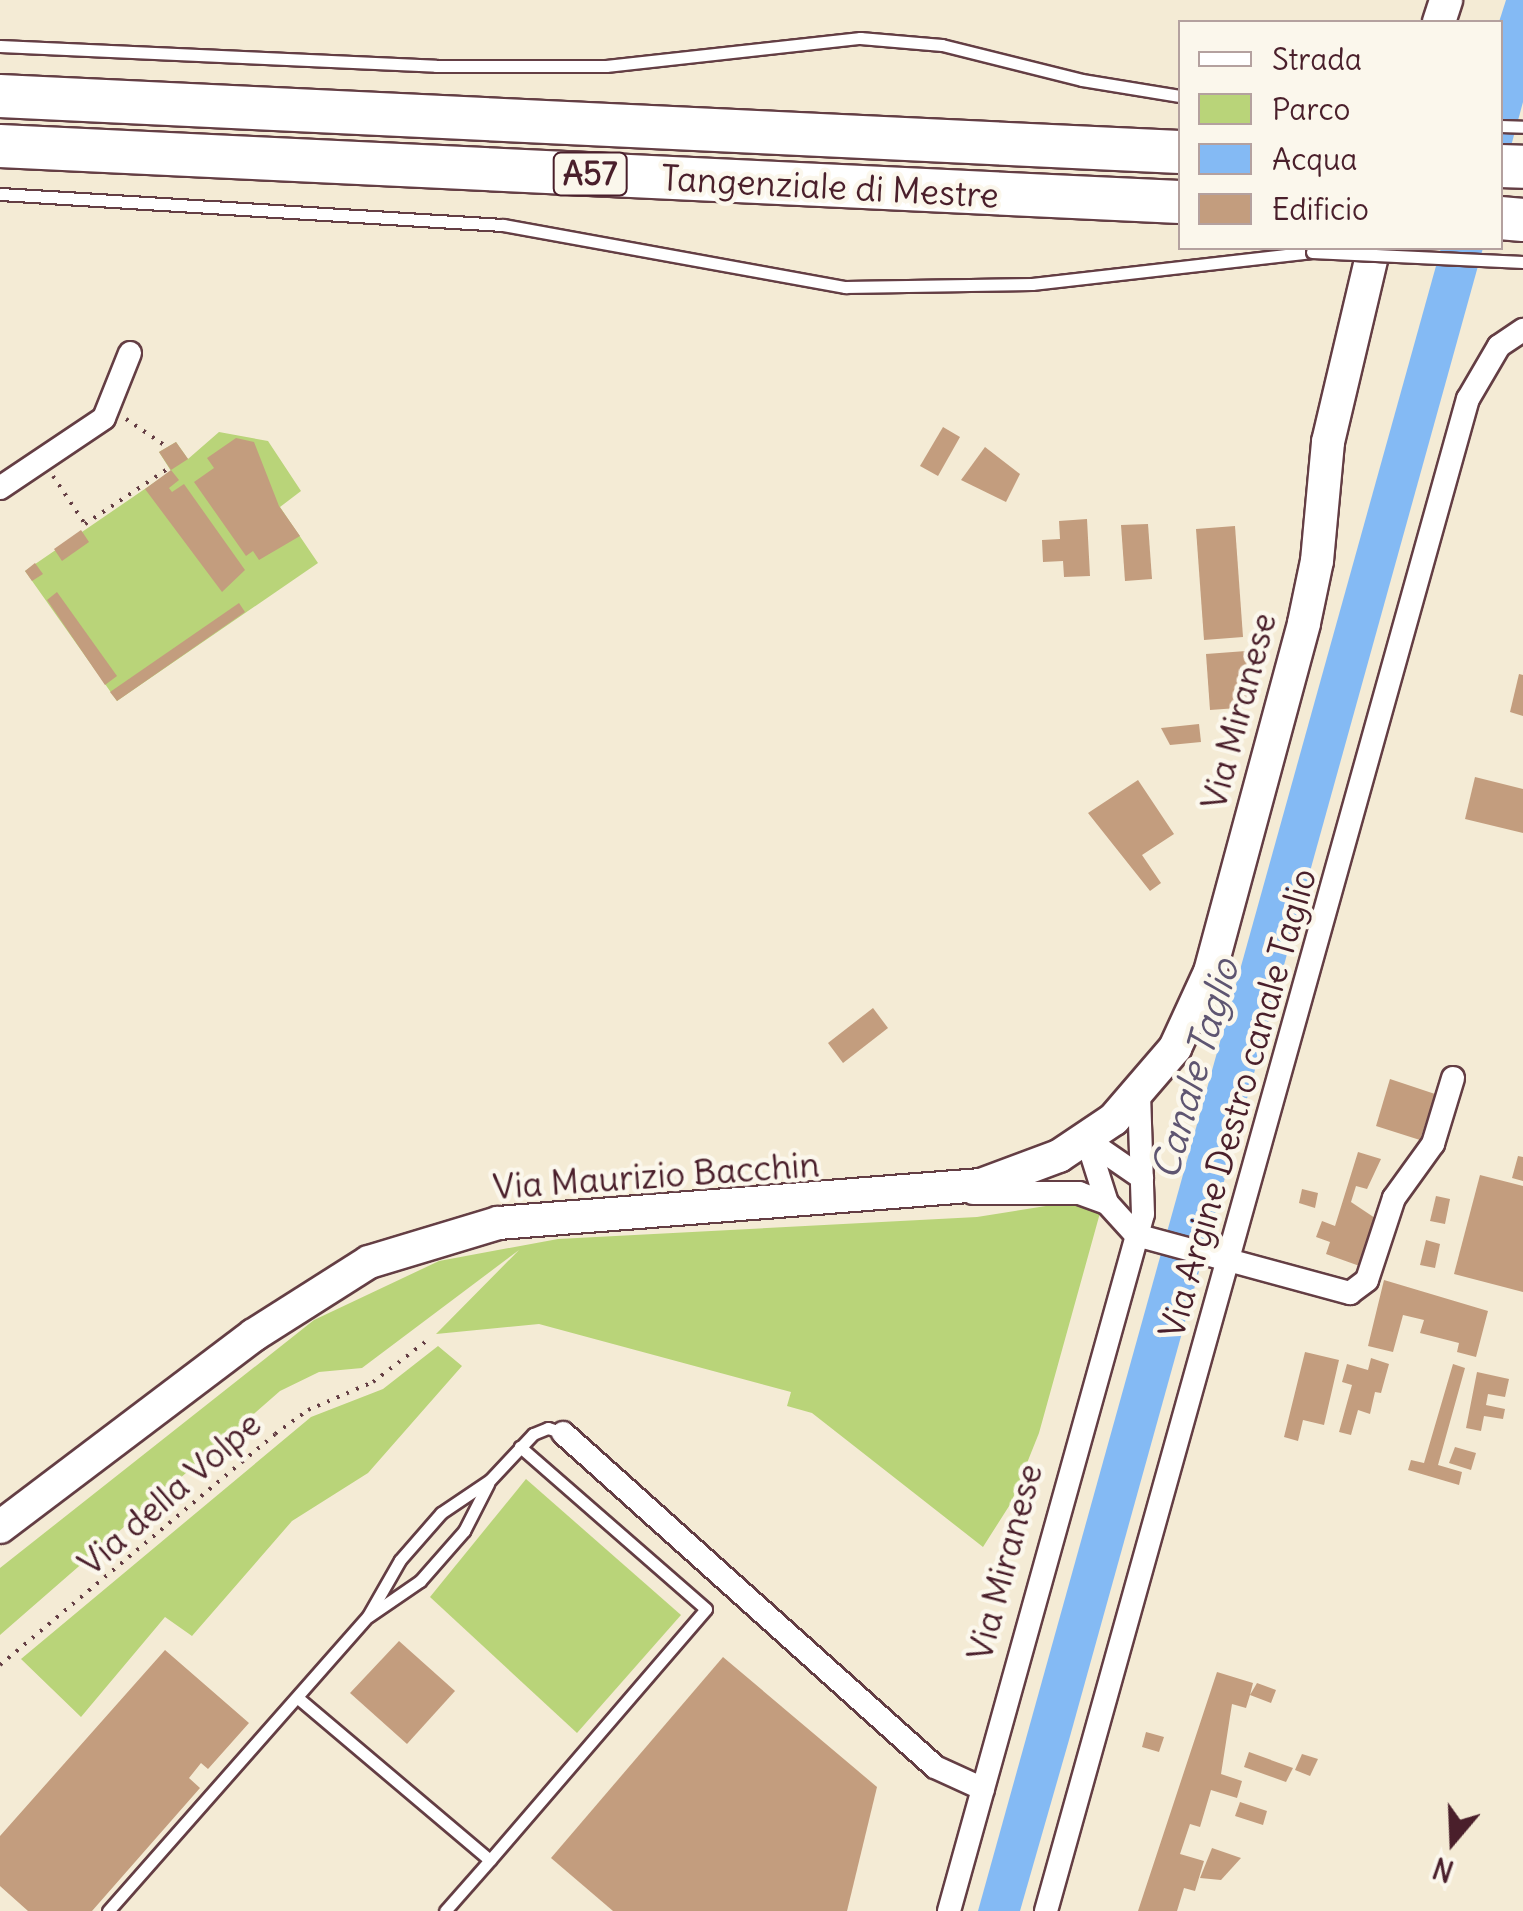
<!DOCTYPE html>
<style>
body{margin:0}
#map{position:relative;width:1523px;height:1911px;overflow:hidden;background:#f4ebd5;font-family:Delius,sans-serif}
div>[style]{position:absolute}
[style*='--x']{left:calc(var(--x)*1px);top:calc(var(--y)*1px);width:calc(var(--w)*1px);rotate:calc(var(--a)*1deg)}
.green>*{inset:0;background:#b9d479}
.water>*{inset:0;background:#84baf4}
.building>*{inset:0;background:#c39d7e}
.path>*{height:4px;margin-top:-2px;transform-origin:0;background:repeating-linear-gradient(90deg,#643e44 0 2.5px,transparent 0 10.5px)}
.roads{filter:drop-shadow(2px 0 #643e44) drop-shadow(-2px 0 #643e44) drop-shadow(0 2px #643e44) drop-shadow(0 -2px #643e44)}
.lane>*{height:11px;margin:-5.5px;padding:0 5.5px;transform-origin:5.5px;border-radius:5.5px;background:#fff}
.street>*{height:22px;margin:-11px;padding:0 11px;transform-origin:11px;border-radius:11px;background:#fff}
.secondary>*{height:32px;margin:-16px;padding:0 16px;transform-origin:16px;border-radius:16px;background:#fff}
.highway>*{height:42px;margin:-21px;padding:0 21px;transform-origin:21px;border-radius:21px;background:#fff}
.bridges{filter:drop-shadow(2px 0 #643e44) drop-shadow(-2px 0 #643e44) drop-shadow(0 2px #643e44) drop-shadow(0 -2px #643e44)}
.lane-bridge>*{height:11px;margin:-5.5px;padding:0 5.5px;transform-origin:5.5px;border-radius:5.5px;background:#fff}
span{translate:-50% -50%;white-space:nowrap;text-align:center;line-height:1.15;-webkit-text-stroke:9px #fbf7ec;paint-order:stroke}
.shield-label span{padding:2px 8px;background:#fbf7ec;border:2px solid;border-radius:8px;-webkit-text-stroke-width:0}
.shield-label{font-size:32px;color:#4a1f2b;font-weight:700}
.street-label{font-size:35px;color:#4a1f2b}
.water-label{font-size:38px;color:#5e5571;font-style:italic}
.legend{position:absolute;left:1178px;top:20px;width:325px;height:230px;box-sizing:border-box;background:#fbf7ec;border:2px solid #b4a19f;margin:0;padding:12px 18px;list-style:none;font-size:30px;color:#4a1f2b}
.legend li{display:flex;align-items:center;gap:20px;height:50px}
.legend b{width:50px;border:2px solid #b4a19f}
.north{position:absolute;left:1403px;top:1791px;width:100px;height:100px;-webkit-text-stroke:8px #fbf7ec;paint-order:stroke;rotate:199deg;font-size:28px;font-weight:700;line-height:40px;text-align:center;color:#4a1f2b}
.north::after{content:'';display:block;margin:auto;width:35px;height:45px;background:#4a1f2b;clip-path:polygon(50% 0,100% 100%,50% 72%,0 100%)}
</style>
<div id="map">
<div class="green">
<i style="clip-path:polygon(219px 432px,268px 441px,301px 491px,280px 507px,318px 563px,117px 701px,25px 571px,171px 471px,159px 452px,176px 442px,188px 459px)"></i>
<i style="clip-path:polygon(1071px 1202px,1100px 1213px,1039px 1433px,1011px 1503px,983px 1547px,812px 1413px,787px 1406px,791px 1392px,539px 1324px,436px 1334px,519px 1250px,362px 1368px,319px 1372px,280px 1391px,0 1635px,0 1568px,314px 1320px,439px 1261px,558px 1239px,977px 1217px)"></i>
<i style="clip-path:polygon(438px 1346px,462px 1366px,368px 1473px,292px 1521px,192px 1636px,165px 1617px,81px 1717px,21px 1659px,311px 1417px,383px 1389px)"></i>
<i style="clip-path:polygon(526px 1479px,681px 1615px,577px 1733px,430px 1597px)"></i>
</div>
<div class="water">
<i style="clip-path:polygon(1506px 0,1523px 0,1523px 102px,1501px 183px,1499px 22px)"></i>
<i style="clip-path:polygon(1441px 248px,1483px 248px,1069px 1740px,1020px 1911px,978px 1911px)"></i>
</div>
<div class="building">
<i style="clip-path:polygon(943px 427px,960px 437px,938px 476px,920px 466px)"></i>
<i style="clip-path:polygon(236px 438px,254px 442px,279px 506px,300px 536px,259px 560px,253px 551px,246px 556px,194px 482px,214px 468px,207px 458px)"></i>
<i style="clip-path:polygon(176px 442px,188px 459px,171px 470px,159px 452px)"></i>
<i style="clip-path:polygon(985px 447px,1020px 474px,1006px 502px,961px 480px)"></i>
<i style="clip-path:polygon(171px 470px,179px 480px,169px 488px,172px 492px,184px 484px,245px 570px,222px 592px,145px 489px)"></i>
<i style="clip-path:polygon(1087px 519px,1090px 576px,1064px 577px,1063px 561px,1043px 562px,1042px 540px,1060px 539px,1059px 521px)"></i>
<i style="clip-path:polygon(1148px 524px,1152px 579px,1125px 581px,1121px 525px)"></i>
<i style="clip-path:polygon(1235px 526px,1243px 637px,1204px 640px,1196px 529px)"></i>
<i style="clip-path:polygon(81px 530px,89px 542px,62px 561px,54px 549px)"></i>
<i style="clip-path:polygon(35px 563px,43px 574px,32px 581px,25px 571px)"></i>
<i style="clip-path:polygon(57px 592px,117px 676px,105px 685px,47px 600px)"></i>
<i style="clip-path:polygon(239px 603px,245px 612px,117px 701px,110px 692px)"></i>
<i style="clip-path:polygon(1246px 651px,1251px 707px,1210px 710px,1206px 654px)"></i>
<i style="clip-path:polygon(1519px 674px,1523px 675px,1523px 716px,1510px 712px)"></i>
<i style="clip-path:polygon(1199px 724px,1201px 742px,1170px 745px,1161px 728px)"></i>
<i style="clip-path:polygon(1475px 777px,1523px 789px,1523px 833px,1465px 819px)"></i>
<i style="clip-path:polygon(1138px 780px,1174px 834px,1142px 855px,1161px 883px,1150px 891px,1088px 813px)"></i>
<i style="clip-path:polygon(873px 1008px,888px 1028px,843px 1063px,828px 1043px)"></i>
<i style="clip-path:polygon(1390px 1079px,1435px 1094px,1420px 1140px,1376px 1126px)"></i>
<i style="clip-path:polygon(1358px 1152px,1381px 1159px,1367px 1189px,1356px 1186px,1351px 1202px,1375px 1218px,1369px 1236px,1378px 1239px,1368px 1269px,1326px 1254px,1330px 1242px,1316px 1237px,1322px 1221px,1335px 1226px)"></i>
<i style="clip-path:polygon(1518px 1156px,1523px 1157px,1523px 1181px,1512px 1178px)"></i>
<i style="clip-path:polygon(1480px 1175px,1523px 1186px,1523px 1292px,1454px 1274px)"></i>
<i style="clip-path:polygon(1302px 1189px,1318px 1193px,1315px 1208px,1299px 1203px)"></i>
<i style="clip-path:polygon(1436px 1196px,1450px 1199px,1445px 1224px,1430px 1221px)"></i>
<i style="clip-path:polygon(1426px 1240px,1440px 1244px,1435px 1268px,1420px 1265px)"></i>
<i style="clip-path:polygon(1384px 1280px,1488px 1311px,1476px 1357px,1457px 1352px,1459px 1343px,1420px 1333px,1424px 1320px,1403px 1315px,1393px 1352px,1368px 1346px)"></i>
<i style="clip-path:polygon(1305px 1352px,1339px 1360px,1324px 1425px,1303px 1420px,1298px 1441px,1284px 1437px)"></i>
<i style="clip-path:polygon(1371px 1358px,1389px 1364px,1381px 1393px,1375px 1392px,1370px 1414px,1358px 1410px,1351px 1435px,1339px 1432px,1352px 1385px,1342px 1382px,1347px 1364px,1368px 1370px)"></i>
<i style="clip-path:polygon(1453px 1364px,1465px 1368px,1438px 1465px,1462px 1472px,1459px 1485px,1408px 1470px,1411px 1460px,1424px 1463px)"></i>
<i style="clip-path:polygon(1477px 1372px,1509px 1379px,1505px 1397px,1488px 1394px,1486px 1405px,1505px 1409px,1503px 1419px,1484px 1416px,1481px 1431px,1466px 1428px)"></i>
<i style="clip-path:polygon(1455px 1447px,1476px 1453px,1471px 1470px,1449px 1463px)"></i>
<i style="clip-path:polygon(399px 1641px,455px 1691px,407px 1744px,350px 1693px)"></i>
<i style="clip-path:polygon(165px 1650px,249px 1723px,208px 1769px,201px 1763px,189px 1778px,200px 1788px,92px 1911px,28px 1911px,0 1886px,0 1836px)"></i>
<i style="clip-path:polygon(723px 1657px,877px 1787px,847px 1911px,613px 1911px,551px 1858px)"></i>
<i style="clip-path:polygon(1217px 1672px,1253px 1683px,1250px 1695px,1257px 1683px,1276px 1690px,1271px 1703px,1250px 1695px,1246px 1708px,1232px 1704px,1221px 1774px,1242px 1781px,1237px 1798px,1211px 1790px,1200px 1827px,1190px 1824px,1180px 1854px,1204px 1861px,1195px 1891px,1184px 1888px,1177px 1911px,1138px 1911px)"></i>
<i style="clip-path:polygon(1146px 1732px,1164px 1737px,1159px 1752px,1142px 1747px)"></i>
<i style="clip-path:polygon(1249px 1752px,1293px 1768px,1286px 1782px,1244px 1767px)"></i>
<i style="clip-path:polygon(1302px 1754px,1318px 1759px,1310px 1776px,1295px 1770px)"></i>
<i style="clip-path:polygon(1240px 1802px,1267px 1811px,1263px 1825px,1235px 1816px)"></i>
<i style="clip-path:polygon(1212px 1848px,1241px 1858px,1221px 1880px,1200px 1878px)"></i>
</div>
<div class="path">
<i style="--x:126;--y:419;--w:50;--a:34.3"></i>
<i style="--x:53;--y:476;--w:61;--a:56.3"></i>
<i style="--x:85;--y:524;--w:101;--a:-33.7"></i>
<i style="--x:0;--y:1665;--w:359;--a:-40"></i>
<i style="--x:275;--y:1434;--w:41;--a:-36"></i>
<i style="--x:308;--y:1410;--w:71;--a:-23.3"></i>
<i style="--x:373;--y:1382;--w:71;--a:-37.5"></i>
</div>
<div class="roads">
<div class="lane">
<i style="--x:0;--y:46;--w:436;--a:2.6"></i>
<i style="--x:436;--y:66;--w:170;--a:0"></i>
<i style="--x:606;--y:66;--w:256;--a:-6.3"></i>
<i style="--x:860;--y:38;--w:82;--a:4.9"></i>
<i style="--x:942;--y:45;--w:144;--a:14"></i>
<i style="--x:1082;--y:80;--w:99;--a:9.3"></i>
<i style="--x:1500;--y:126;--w:23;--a:2"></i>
<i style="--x:0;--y:194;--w:504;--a:3.53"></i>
<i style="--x:503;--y:225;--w:348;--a:10.3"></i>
<i style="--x:845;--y:287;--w:187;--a:-0.9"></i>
<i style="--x:1032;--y:284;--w:282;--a:-6.5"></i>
<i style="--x:369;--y:1616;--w:62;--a:-34.5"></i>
<i style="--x:420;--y:1581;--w:67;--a:-48.7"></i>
<i style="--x:464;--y:1531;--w:53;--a:-62.9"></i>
<i style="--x:298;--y:1698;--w:251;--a:40.2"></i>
<i style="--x:490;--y:1860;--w:331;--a:-49.3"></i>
<i style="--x:706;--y:1609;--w:247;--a:-138.9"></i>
<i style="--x:108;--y:1911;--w:393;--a:-48.6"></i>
<i style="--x:368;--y:1616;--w:64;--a:-60.3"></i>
<i style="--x:400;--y:1560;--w:62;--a:-48.9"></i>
<i style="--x:441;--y:1513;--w:59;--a:-34"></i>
<i style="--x:490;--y:1480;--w:63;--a:-46.9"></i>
<i style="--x:533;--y:1434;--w:16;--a:-22"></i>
<i style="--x:548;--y:1428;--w:16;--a:18"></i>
<i style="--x:445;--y:1911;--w:68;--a:-48.6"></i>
</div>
<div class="street">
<i style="--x:0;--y:488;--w:125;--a:-33.9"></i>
<i style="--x:104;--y:418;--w:70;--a:-68.2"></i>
<i style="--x:1087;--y:1140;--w:66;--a:72.4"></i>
<i style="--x:1107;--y:1203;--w:43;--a:47.8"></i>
<i style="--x:1136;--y:1235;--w:222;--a:15.2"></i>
<i style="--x:1350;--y:1293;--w:21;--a:-37"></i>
<i style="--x:1367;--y:1280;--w:86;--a:-71.8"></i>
<i style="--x:1394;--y:1198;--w:67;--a:-54.2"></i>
<i style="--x:1433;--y:1144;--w:69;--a:-73.1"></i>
<i style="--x:1087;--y:1140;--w:67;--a:34.6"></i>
<i style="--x:973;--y:1193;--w:106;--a:0"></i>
<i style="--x:1079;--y:1193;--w:30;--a:20"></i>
<i style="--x:563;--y:1433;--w:500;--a:41.9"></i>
<i style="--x:935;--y:1767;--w:53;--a:24.6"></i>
<i style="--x:949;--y:1911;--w:723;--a:-74.45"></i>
<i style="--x:1143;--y:1214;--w:121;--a:-91.9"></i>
<i style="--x:1046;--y:1911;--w:1570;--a:-74.41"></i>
<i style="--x:1468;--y:399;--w:61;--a:-59.7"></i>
<i style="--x:1499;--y:346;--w:29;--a:-34"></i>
</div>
<div class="secondary">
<i style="--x:1439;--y:22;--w:23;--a:-72"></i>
<i style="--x:0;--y:1527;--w:318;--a:-37.1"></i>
<i style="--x:254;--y:1335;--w:136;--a:-32.4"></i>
<i style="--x:369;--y:1262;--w:135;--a:-16.8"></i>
<i style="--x:498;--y:1223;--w:484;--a:-4.5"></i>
<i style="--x:981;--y:1185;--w:83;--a:-20.4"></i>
<i style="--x:1059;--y:1156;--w:66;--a:-33.9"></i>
<i style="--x:1114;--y:1119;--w:94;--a:-49.3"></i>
<i style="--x:1175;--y:1048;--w:84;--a:-65.3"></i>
<i style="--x:1210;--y:972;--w:361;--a:-74.9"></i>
<i style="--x:1304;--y:623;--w:63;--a:-78.2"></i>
<i style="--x:1317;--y:561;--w:120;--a:-84.7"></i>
<i style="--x:1328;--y:442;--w:199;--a:-76.7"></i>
</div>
<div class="highway">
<i style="--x:0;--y:96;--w:1181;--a:2.72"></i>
<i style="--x:0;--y:146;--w:1181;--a:2.72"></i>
<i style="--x:1500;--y:166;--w:23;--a:2"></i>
<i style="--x:1500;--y:218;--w:23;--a:5"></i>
</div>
</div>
<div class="bridges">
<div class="lane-bridge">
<i style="--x:1312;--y:252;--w:211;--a:2.7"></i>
</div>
</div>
<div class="shield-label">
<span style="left:590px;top:174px">A57</span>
</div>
<div class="street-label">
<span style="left:830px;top:186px;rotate:3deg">Tangenziale di Mestre</span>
<span style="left:1238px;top:711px;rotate:-75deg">Via Miranese</span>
<span style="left:1237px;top:1103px;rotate:-74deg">Via Argine Destro canale Taglio</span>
<span style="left:656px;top:1175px;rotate:-4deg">Via Maurizio Bacchin</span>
<span style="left:169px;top:1493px;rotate:-41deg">Via della Volpe</span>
<span style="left:1004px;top:1562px;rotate:-75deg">Via Miranese</span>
</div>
<div class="water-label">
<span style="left:1195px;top:1069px;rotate:-74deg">Canale Taglio</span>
</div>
<ul class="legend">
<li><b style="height:12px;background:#fff"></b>Strada</li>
<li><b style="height:28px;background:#b9d479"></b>Parco</li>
<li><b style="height:28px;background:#84baf4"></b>Acqua</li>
<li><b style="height:28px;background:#c39d7e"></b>Edificio</li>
</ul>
<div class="north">N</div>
</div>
